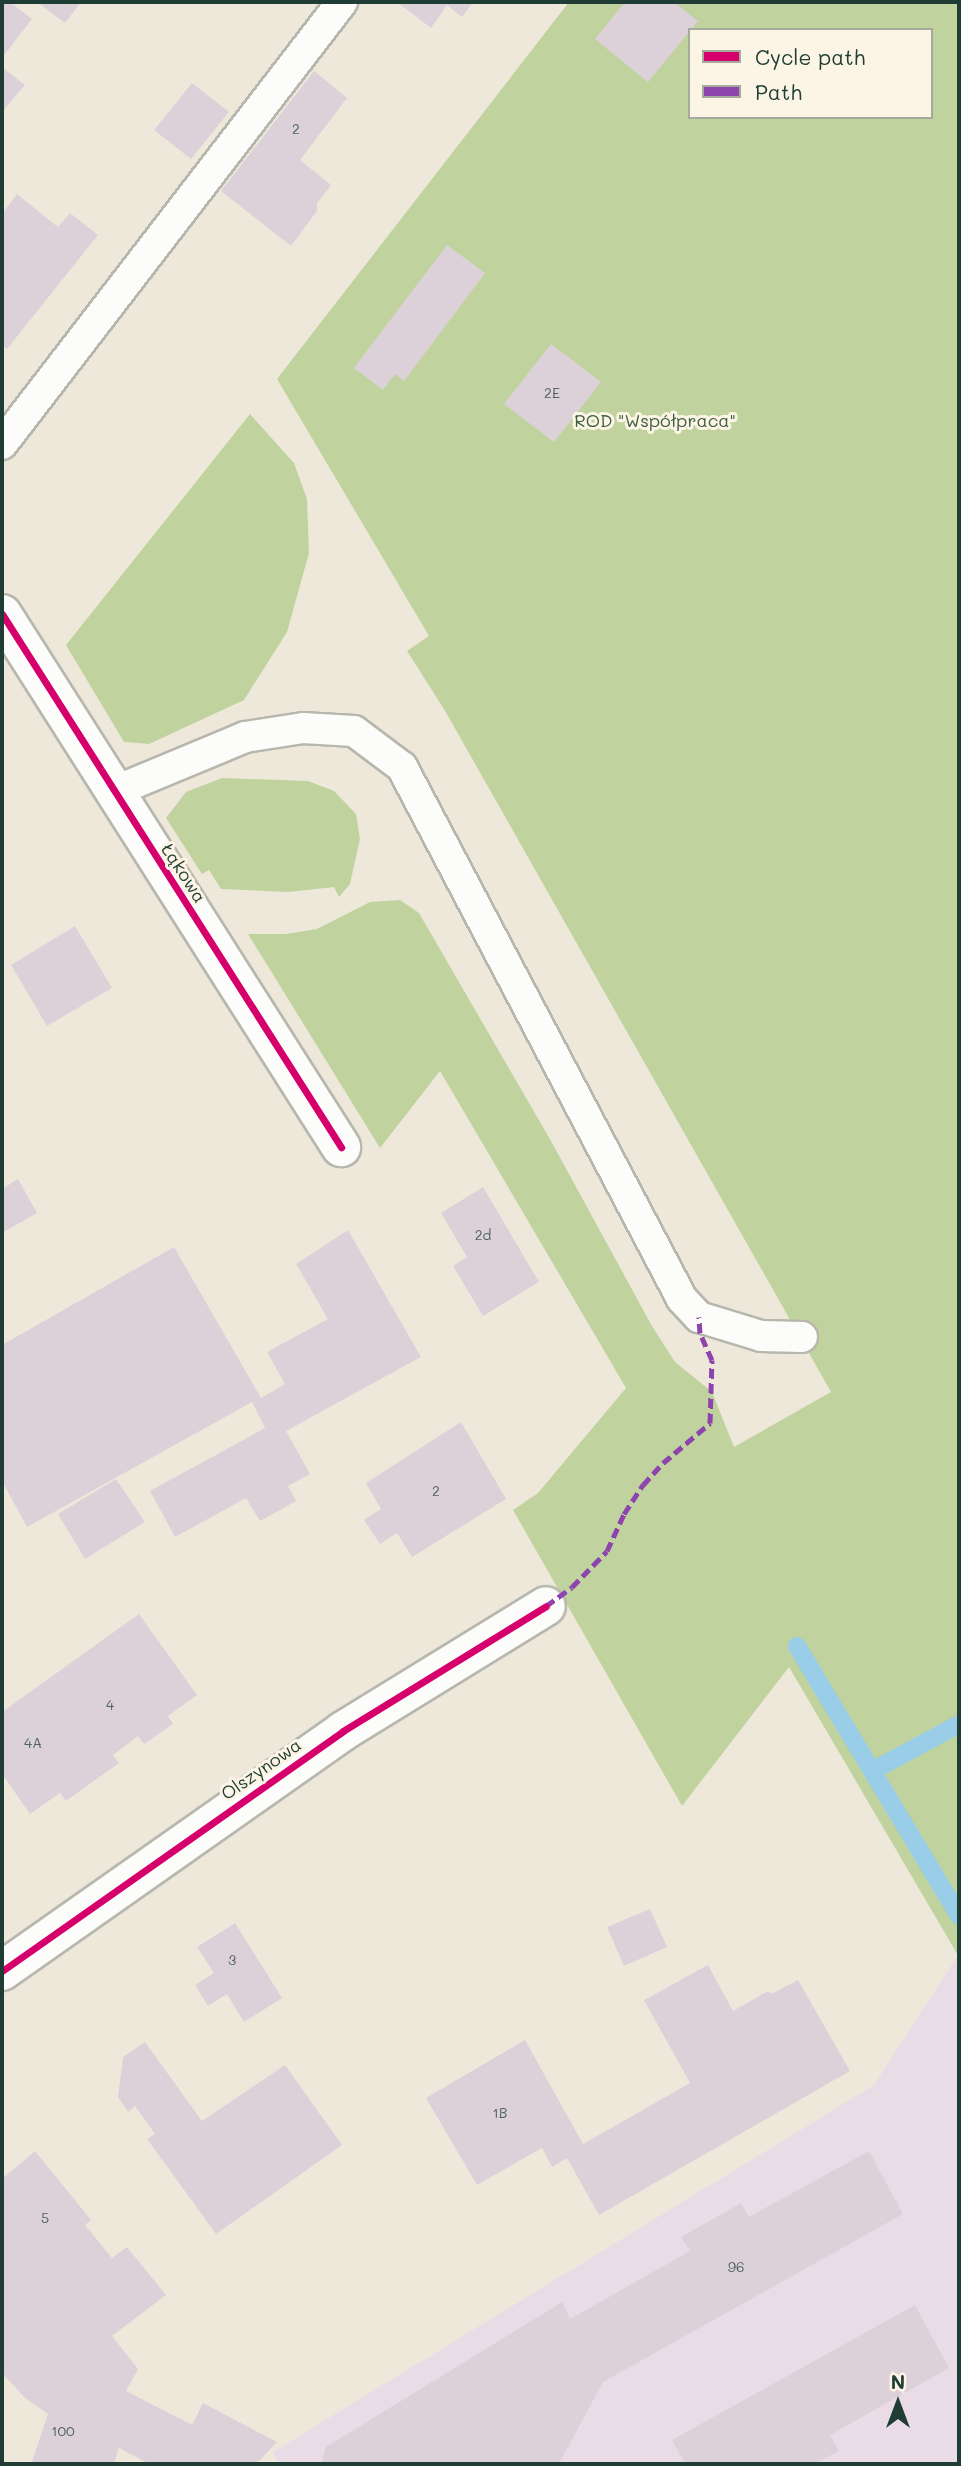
<!DOCTYPE html>
<meta charset="utf-8">
<style>
body{margin:0}
#map{position:relative;width:961px;height:2466px;overflow:hidden;background:#eee8db;font-family:Mali,sans-serif}
div>[style]{position:absolute}
[style*='--x']{left:calc(var(--x)*1px);top:calc(var(--y)*1px);width:calc(var(--w)*1px);rotate:calc(var(--a)*1deg)}
.built>*{inset:0;background:#eadce7}
.green>*{inset:0;background:#c0d39f}
.stream>*{height:18px;margin:-9px;padding:0 9px;transform-origin:9px;border-radius:9px;background:#99cde8}
.building>*{inset:0;background:#ddd1d9}
.roads{filter:drop-shadow(2px 0 #b8b7ae) drop-shadow(-2px 0 #b8b7ae) drop-shadow(0 2px #b8b7ae) drop-shadow(0 -2px #b8b7ae)}
.service>*{height:30px;margin:-15px;padding:0 15px;transform-origin:15px;border-radius:15px;background:#fcfcfa}
.minor>*{height:38px;margin:-19px;padding:0 19px;transform-origin:19px;border-radius:19px;background:#fcfcfa}
.quiet>*{height:5px;margin-top:-2.5px;transform-origin:0;background:repeating-linear-gradient(90deg,#8e44ad 0 10px,transparent 0 15px)}
.cycleway>*{height:7px;margin:-3.5px;padding:0 3.5px;transform-origin:3.5px;border-radius:3.5px;background:#d6006c}
span{translate:-50% -50%;white-space:nowrap;text-align:center;line-height:1.15;-webkit-text-stroke:6px #fcf5e5;paint-order:stroke}
.number-label{font-size:14px;color:#4e625d}
.number-label span{-webkit-text-stroke-width:0}
.park-label{font-size:18px;color:#3e5e42}
.street-label{font-size:18px;color:#1f3d34}
.frame{position:absolute;inset:0;border:4px solid #1f3d34;pointer-events:none}
.legend{position:absolute;left:688px;top:28px;width:245px;height:91px;box-sizing:border-box;background:#fcf5e5;border:2px solid #a4ab9e;margin:0;padding:9px 12px;list-style:none;font-size:21px;color:#1f3d34}
.legend li{display:flex;align-items:center;gap:14px;height:35px}
.legend b{width:35px;border:2px solid #a4ab9e}
.north{position:absolute;left:863px;top:2368px;width:70px;height:70px;-webkit-text-stroke:5px #fcf5e5;paint-order:stroke;rotate:0deg;font-size:19px;font-weight:700;line-height:28px;text-align:center;color:#1f3d34}
.north::after{content:'';display:block;margin:auto;width:24px;height:32px;background:#1f3d34;clip-path:polygon(50% 0,100% 100%,50% 72%,0 100%)}
</style>
<div id="map">
<div class="built">
<i style="clip-path:polygon(958px 1955px,959px 2464px,278px 2464px,273px 2452px,874px 2085px)"></i>
</div>
<div class="green">
<i style="clip-path:polygon(evenodd,569px 2px,959px 2px,959px 1957px,789px 1667px,682px 1806px,513px 1510px,538px 1493px,626px 1388px,440px 1071px,380px 1148px,248px 934px,286px 934px,317px 929px,370px 902px,400px 900px,419px 913px,551px 1141px,652px 1326px,675px 1362px,712px 1392px,734px 1447px,831px 1392px,444px 709px,407px 651px,429px 636px,277px 379px,569px 2px,690px 30px,931px 30px,931px 117px,690px 117px,690px 30px)"></i>
<i style="clip-path:polygon(250px 414px,294px 463px,307px 499px,309px 553px,287px 632px,244px 700px,149px 744px,124px 742px,66px 645px)"></i>
<i style="clip-path:polygon(222px 778px,308px 781px,334px 791px,356px 814px,360px 839px,350px 884px,339px 897px,334px 887px,288px 892px,221px 889px,209px 870px,202px 874px,166px 818px,186px 792px)"></i>
</div>
<div class="stream">
<i style="--x:797;--y:1646;--w:315;--a:59"></i>
<i style="--x:874;--y:1770;--w:97;--a:-28.4"></i>
</div>
<div class="building">
<i style="clip-path:polygon(2px 2px,10px 2px,32px 19px,2px 58px)"></i>
<i style="clip-path:polygon(37px 2px,81px 2px,65px 23px)"></i>
<i style="clip-path:polygon(397px 2px,473px 2px,462px 17px,447px 5px,431px 28px)"></i>
<i style="clip-path:polygon(625px 2px,674px 2px,698px 21px,648px 82px,595px 39px)"></i>
<i style="clip-path:polygon(2px 67px,25px 85px,2px 112px)"></i>
<i style="clip-path:polygon(314px 71px,347px 98px,300px 160px,331px 185px,317px 203px,317px 211px,291px 246px,221px 191px)"></i>
<i style="clip-path:polygon(192px 83px,229px 112px,191px 159px,154px 130px)"></i>
<i style="clip-path:polygon(17px 194px,58px 227px,70px 213px,98px 235px,7px 349px,2px 345px,2px 214px)"></i>
<i style="clip-path:polygon(447px 245px,485px 273px,404px 381px,395px 374px,383px 390px,354px 368px)"></i>
<i style="clip-path:polygon(551px 344px,601px 382px,554px 442px,504px 404px)"></i>
<i style="clip-path:polygon(75px 926px,112px 988px,47px 1026px,11px 965px)"></i>
<i style="clip-path:polygon(18px 1179px,37px 1213px,2px 1233px,2px 1189px)"></i>
<i style="clip-path:polygon(483px 1187px,539px 1282px,483px 1316px,453px 1266px,467px 1257px,441px 1213px)"></i>
<i style="clip-path:polygon(348px 1230px,421px 1357px,286px 1431px,310px 1474px,288px 1486px,296px 1501px,260px 1521px,246px 1498px,175px 1537px,150px 1491px,265px 1428px,252px 1402px,27px 1527px,2px 1481px,2px 1345px,174px 1247px,261px 1398px,285px 1384px,267px 1352px,328px 1319px,296px 1264px)"></i>
<i style="clip-path:polygon(461px 1422px,506px 1499px,412px 1557px,397px 1533px,380px 1544px,364px 1520px,381px 1509px,366px 1483px)"></i>
<i style="clip-path:polygon(116px 1479px,145px 1522px,85px 1559px,58px 1514px)"></i>
<i style="clip-path:polygon(139px 1614px,197px 1695px,168px 1716px,173px 1724px,144px 1744px,138px 1736px,113px 1755px,119px 1763px,66px 1801px,60px 1793px,30px 1814px,2px 1774px,2px 1712px)"></i>
<i style="clip-path:polygon(650px 1909px,667px 1947px,624px 1966px,607px 1927px)"></i>
<i style="clip-path:polygon(235px 1923px,282px 1998px,244px 2022px,227px 1994px,208px 2006px,195px 1985px,214px 1973px,197px 1947px)"></i>
<i style="clip-path:polygon(708px 1965px,733px 2011px,768px 1991px,771px 1994px,798px 1980px,850px 2071px,599px 2215px,567px 2158px,552px 2167px,542px 2148px,477px 2185px,426px 2098px,525px 2040px,583px 2144px,690px 2083px,644px 2000px)"></i>
<i style="clip-path:polygon(145px 2042px,202px 2121px,285px 2065px,342px 2145px,216px 2234px,147px 2139px,155px 2134px,135px 2106px,128px 2112px,118px 2097px,123px 2057px)"></i>
<i style="clip-path:polygon(35px 2151px,91px 2220px,85px 2225px,112px 2258px,127px 2247px,166px 2295px,112px 2336px,138px 2369px,126px 2391px,192px 2425px,203px 2403px,277px 2442px,260px 2460px,252px 2464px,149px 2464px,119px 2448px,114px 2464px,31px 2464px,48px 2414px,25px 2398px,2px 2373px,2px 2179px)"></i>
<i style="clip-path:polygon(869px 2151px,903px 2214px,603px 2382px,559px 2464px,321px 2464px,326px 2447px,562px 2302px,570px 2319px,690px 2251px,681px 2237px,741px 2203px,749px 2217px)"></i>
<i style="clip-path:polygon(915px 2305px,949px 2368px,830px 2435px,839px 2451px,814px 2464px,685px 2464px,672px 2440px)"></i>
</div>
<div class="roads">
<div class="service">
<i style="--x:2;--y:444;--w:558;--a:-52.43"></i>
<i style="--x:113;--y:792;--w:143;--a:-22.6"></i>
<i style="--x:245;--y:737;--w:59;--a:-8.8"></i>
<i style="--x:303;--y:728;--w:51;--a:3.4"></i>
<i style="--x:354;--y:731;--w:60;--a:36.9"></i>
<i style="--x:402;--y:767;--w:601;--a:62.24"></i>
<i style="--x:682;--y:1299;--w:25;--a:47"></i>
<i style="--x:699;--y:1317;--w:65;--a:17"></i>
<i style="--x:761;--y:1336;--w:41;--a:1.4"></i>
</div>
<div class="minor">
<i style="--x:2;--y:614;--w:632;--a:57.54"></i>
<i style="--x:2;--y:1971;--w:417;--a:-35.1"></i>
<i style="--x:343;--y:1731;--w:238;--a:-31.6"></i>
</div>
</div>
<div class="quiet">
<i style="--x:546;--y:1606;--w:32;--a:-36"></i>
<i style="--x:572;--y:1587;--w:50;--a:-45.8"></i>
<i style="--x:607;--y:1551;--w:41;--a:-65.3"></i>
<i style="--x:624;--y:1514;--w:35;--a:-57"></i>
<i style="--x:643;--y:1485;--w:30;--a:-48"></i>
<i style="--x:663;--y:1463;--w:62;--a:-40.4"></i>
<i style="--x:710;--y:1423;--w:63;--a:-88.2"></i>
<i style="--x:712;--y:1360;--w:30;--a:-114"></i>
<i style="--x:700;--y:1333;--w:16;--a:-94"></i>
</div>
<div class="cycleway">
<i style="--x:2;--y:614;--w:632;--a:57.54"></i>
<i style="--x:2;--y:1971;--w:417;--a:-35.1"></i>
<i style="--x:343;--y:1731;--w:238;--a:-31.6"></i>
</div>
<div class="number-label">
<span style="left:296px;top:129px">2</span>
<span style="left:552px;top:393px">2E</span>
<span style="left:483px;top:1235px">2d</span>
<span style="left:436px;top:1491px">2</span>
<span style="left:110px;top:1705px">4</span>
<span style="left:33px;top:1743px">4A</span>
<span style="left:232px;top:1960px">3</span>
<span style="left:500px;top:2113px">1B</span>
<span style="left:45px;top:2218px">5</span>
<span style="left:736px;top:2267px">96</span>
<span style="left:63px;top:2431px">100</span>
</div>
<div class="park-label">
<span style="left:655px;top:420px">ROD "Współpraca"</span>
</div>
<div class="street-label">
<span style="left:184px;top:873px;rotate:57deg">Łąkowa</span>
<span style="left:261px;top:1769px;rotate:-35deg">Olszynowa</span>
</div>
<div class="frame"></div>
<ul class="legend">
<li><b style="height:9px;background:#d6006c"></b>Cycle path</li>
<li><b style="height:9px;background:#8e44ad"></b>Path</li>
</ul>
<div class="north">N</div>
</div>
